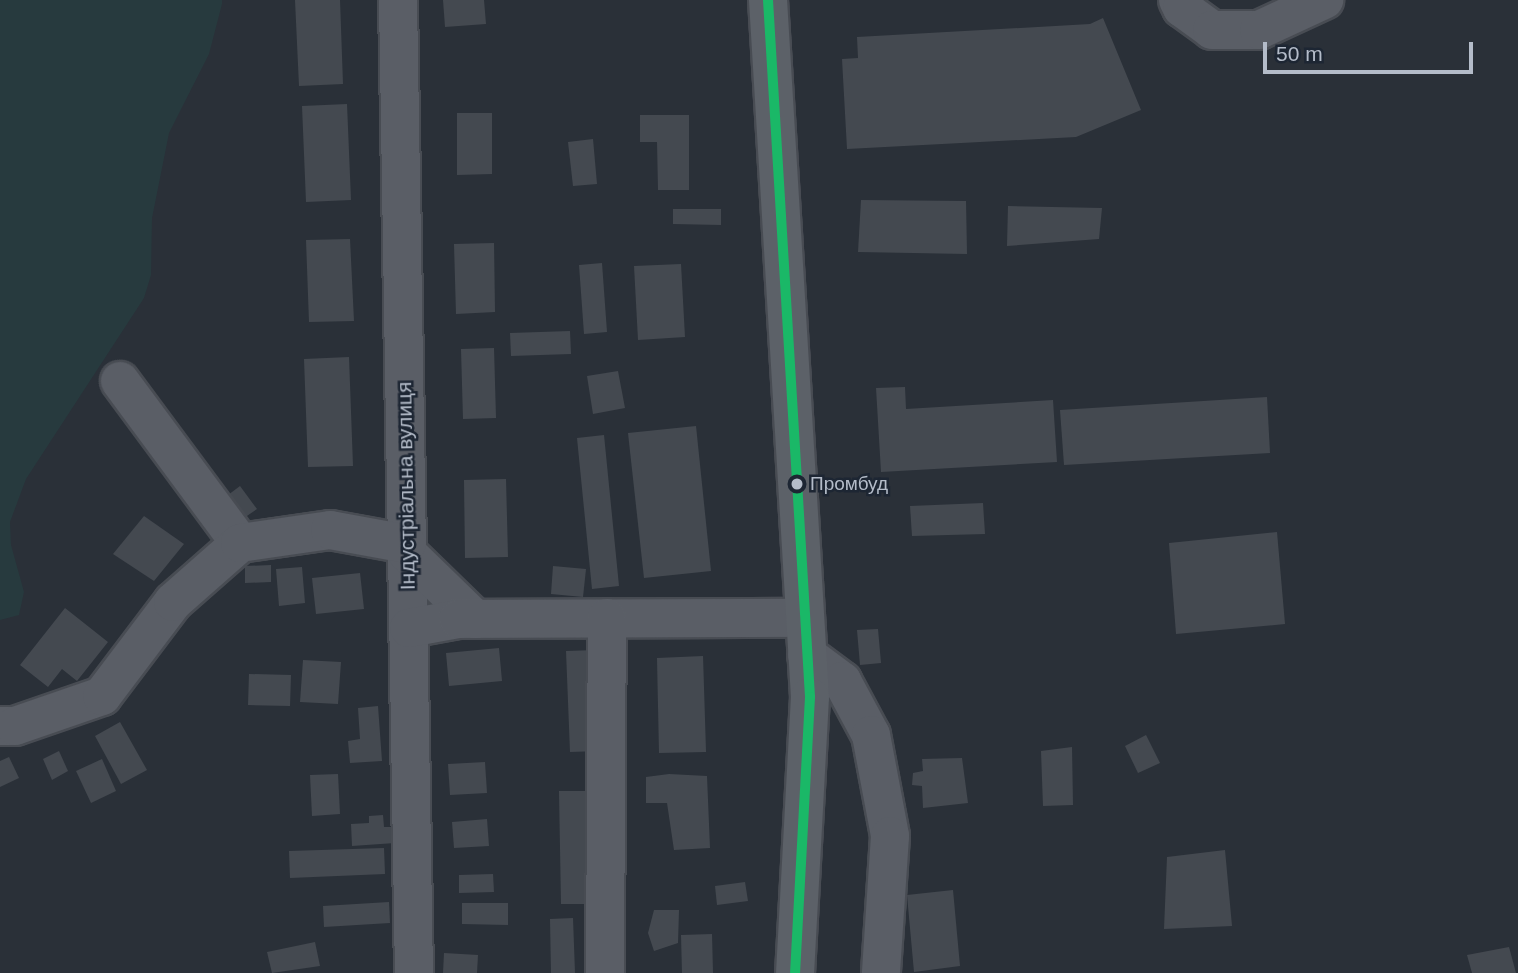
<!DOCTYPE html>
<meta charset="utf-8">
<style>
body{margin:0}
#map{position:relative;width:1518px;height:973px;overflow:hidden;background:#2a3038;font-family:Arial,sans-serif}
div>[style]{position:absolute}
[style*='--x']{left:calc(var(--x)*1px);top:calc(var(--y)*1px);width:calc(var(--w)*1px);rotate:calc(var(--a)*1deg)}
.green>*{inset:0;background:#273a3e}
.building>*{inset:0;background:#444950}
.roads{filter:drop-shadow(2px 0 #484c53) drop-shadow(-2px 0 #484c53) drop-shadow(0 2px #484c53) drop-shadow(0 -2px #484c53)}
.minor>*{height:38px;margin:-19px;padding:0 19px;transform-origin:19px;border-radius:19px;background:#5a5e66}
.major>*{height:38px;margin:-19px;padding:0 19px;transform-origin:19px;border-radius:19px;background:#5c6168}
.bus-1>*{height:10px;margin:-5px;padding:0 5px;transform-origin:5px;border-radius:5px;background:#1ab867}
.dots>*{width:19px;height:19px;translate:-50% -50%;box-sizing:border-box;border:4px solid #1d2633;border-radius:50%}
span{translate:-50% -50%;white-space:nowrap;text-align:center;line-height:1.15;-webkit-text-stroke:5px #1d2633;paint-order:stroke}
.bus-label{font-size:19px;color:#b4bcc9}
.left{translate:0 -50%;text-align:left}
.street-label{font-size:21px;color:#b4bcc9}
.scale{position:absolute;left:1263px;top:42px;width:210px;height:32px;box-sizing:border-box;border:4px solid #b4bcc9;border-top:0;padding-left:9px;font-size:21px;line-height:24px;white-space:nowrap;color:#b4bcc9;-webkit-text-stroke:5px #1d2633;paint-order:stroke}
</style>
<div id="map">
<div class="green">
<i style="clip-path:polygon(0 0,222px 0,222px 4px,209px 54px,169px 133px,152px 218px,151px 275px,144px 298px,26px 479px,10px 522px,11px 545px,24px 592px,19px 615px,0 620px)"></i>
</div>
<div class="building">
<i style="clip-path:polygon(295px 0,340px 0,343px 84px,299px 86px)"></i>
<i style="clip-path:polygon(443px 0,484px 0,486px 24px,445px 27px)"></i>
<i style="clip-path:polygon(1103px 18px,1141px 110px,1076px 137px,847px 149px,842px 59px,858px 58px,857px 37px,1090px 24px)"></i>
<i style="clip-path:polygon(347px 104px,351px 200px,306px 202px,302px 106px)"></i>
<i style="clip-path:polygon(457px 113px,492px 113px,492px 174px,457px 175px)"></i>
<i style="clip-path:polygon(640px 115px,689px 115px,689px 190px,658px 190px,657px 142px,640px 142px)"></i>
<i style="clip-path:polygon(593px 139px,597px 184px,573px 186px,568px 142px)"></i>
<i style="clip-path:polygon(861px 200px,966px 201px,967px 254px,858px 252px)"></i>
<i style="clip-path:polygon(1008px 206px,1102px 208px,1099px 239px,1007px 246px)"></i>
<i style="clip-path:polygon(673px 209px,721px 209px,721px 225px,673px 224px)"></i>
<i style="clip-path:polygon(350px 239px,354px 321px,309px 322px,306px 240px)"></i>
<i style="clip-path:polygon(494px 243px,495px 312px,456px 314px,454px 244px)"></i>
<i style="clip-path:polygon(602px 263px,607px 332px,584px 334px,579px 265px)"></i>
<i style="clip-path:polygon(681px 264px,685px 337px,638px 340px,634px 266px)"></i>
<i style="clip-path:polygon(570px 331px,571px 354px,511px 356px,510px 333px)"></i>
<i style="clip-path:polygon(494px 348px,496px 418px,463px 419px,461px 349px)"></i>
<i style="clip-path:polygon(349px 357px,353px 466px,308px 467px,304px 359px)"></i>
<i style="clip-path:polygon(618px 371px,625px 408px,593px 414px,587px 376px)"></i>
<i style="clip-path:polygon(905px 387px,906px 409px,1053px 400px,1057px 462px,881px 472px,876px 388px)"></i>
<i style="clip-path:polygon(1267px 397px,1270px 453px,1064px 465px,1060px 410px)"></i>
<i style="clip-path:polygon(696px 426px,711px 571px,644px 578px,628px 433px)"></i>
<i style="clip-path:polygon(604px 435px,619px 586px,592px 589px,577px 438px)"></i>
<i style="clip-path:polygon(506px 479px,508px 557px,465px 558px,464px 480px)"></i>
<i style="clip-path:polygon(240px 486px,257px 509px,244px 518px,228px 495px)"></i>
<i style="clip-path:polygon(983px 503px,985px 534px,912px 536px,910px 506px)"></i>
<i style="clip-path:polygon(144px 516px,184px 544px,154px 581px,113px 554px)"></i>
<i style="clip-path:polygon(1277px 532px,1285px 624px,1176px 634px,1169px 543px)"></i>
<i style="clip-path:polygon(271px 565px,271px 582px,245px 583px,245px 566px)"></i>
<i style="clip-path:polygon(553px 566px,586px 569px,583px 597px,551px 594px)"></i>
<i style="clip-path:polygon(302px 567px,305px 603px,279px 606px,276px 569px)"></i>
<i style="clip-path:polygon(360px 573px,364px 609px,316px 614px,312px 578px)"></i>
<i style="clip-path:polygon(65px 608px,108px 642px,77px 681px,62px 669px,48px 687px,20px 665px)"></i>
<i style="clip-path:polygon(878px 629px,881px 663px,860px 665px,857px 630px)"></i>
<i style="clip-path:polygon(499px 648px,502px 681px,449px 686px,446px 653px)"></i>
<i style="clip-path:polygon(596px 650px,599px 751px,570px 752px,566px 651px)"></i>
<i style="clip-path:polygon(703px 656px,706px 752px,659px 753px,657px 658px)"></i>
<i style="clip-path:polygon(303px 660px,341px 662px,338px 704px,300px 702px)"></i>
<i style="clip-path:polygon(249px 674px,291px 675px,290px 706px,248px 705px)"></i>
<i style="clip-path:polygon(378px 706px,382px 761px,350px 763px,348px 741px,360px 739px,358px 708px)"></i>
<i style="clip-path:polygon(120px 722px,147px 770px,121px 784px,95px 736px)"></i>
<i style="clip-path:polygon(1146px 735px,1160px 763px,1138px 773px,1125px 746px)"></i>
<i style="clip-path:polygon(1072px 747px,1073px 805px,1043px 806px,1041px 751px)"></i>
<i style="clip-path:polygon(59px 751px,68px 771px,52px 780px,43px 759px)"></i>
<i style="clip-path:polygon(9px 757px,19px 778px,0 787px,0 761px)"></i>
<i style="clip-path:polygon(962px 758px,968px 803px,923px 808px,922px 786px,912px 785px,913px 773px,923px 771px,922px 759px)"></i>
<i style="clip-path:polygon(102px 759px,116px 791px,91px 803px,76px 771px)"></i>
<i style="clip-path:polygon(485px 762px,487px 793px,450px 795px,448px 764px)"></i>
<i style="clip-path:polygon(338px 774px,340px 814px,312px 816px,310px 775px)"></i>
<i style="clip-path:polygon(669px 774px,707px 776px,710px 848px,674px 850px,667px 803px,646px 803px,646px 777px)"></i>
<i style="clip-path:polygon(559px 791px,594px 791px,595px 904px,561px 904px)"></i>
<i style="clip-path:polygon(383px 815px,384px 827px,395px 827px,395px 843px,352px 846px,351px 824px,369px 823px,369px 816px)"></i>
<i style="clip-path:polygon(487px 819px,489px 846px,454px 848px,452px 822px)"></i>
<i style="clip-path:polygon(384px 848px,385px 874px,290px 878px,289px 851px)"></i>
<i style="clip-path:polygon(1225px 850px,1232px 926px,1164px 929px,1167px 857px)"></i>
<i style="clip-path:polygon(493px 874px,494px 892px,459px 893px,459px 875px)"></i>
<i style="clip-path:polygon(745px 882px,748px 901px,717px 905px,715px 886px)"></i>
<i style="clip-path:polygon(953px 890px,960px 966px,914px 972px,907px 895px)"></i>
<i style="clip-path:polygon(389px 902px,390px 923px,324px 927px,323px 906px)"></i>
<i style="clip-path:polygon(462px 903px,508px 903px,508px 925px,462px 924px)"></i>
<i style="clip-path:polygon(654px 910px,679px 910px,678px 943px,654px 951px,648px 933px)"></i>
<i style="clip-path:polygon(573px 918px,575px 973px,551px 973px,550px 919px)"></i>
<i style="clip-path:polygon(712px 934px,713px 973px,682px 973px,681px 935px)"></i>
<i style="clip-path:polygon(315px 942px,320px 966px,272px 973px,267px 952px)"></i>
<i style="clip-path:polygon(1509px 947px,1516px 973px,1472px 973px,1467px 955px)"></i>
<i style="clip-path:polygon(444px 953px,478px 955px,477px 973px,443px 973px)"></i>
</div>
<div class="roads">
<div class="minor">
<i style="--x:398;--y:0;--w:973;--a:89.06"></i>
<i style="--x:1178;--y:0;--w:9;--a:63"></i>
<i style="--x:1182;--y:8;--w:37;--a:36"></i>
<i style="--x:1212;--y:30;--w:47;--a:0"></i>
<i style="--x:1259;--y:30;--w:72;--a:-24.8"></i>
<i style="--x:120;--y:381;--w:202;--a:53.5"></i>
<i style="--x:407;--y:553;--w:95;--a:44.1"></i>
<i style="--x:409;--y:628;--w:50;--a:-10.4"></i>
<i style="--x:458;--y:619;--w:347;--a:-0.2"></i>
<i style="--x:807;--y:655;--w:44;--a:36.6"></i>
<i style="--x:842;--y:681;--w:61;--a:61.8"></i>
<i style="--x:871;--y:735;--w:103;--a:79.3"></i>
<i style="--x:890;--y:836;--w:137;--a:93.8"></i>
<i style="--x:0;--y:726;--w:15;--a:0"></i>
<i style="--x:15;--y:726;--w:92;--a:-19"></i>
<i style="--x:102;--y:696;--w:118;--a:-52.9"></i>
<i style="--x:173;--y:602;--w:89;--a:-41.4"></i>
<i style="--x:240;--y:543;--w:91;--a:-8.2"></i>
<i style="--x:330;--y:530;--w:78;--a:10.3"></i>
<i style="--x:605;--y:973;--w:355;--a:-89.7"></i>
</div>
<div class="major">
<i style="--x:768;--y:0;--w:698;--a:86.55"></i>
<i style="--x:810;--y:697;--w:276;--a:93.1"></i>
</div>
</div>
<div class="bus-1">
<i style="--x:768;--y:0;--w:698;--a:86.55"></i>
<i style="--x:810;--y:697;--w:276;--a:93.1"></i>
</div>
<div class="dots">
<i style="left:797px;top:484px;background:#b4bcc9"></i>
</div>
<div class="bus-label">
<span class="left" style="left:810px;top:484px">Промбуд</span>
</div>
<div class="street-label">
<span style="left:406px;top:486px;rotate:-91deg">Індустріальна вулиця</span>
</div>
<div class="scale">50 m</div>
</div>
